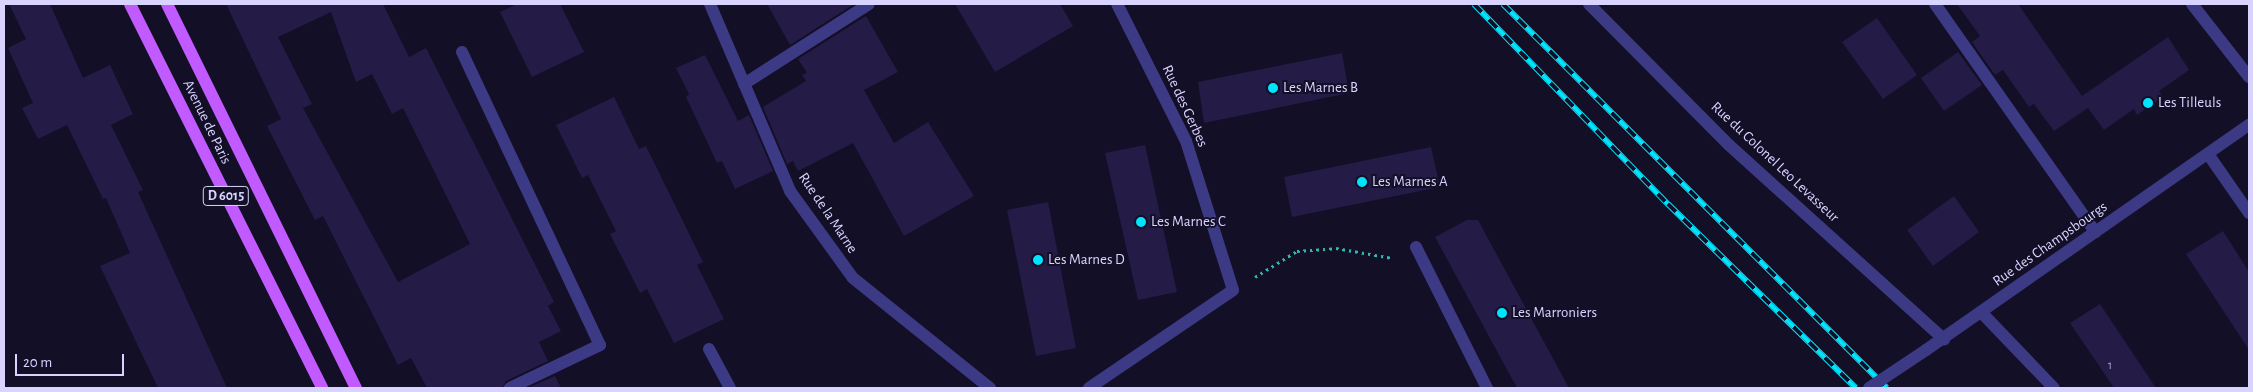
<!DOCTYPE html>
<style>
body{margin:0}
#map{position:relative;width:2253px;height:392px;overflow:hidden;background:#130f26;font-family:"Alegreya Sans",sans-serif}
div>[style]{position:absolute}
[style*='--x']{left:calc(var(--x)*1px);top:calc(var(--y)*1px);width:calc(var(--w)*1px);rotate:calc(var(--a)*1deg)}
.building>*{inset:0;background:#241b47}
.path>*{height:3px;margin-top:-1.5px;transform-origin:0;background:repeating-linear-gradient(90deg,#2fb8b0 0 2.5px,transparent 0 6.5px)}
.lane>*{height:12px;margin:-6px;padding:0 6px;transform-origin:6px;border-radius:6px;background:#3d3a85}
.street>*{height:12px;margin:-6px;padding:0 6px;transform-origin:6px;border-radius:6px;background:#3d3a85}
.primary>*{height:12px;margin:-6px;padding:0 6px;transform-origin:6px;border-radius:6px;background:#c25bff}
.rail>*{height:5.5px;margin-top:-2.75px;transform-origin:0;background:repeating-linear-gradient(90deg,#130f26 0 11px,#00e5ff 0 22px);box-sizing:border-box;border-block:1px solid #00e5ff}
.street-bridge>*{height:12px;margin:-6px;padding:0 6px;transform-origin:6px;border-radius:6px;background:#3d3a85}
.dots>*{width:14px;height:14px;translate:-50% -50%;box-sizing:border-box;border:2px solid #130f26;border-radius:50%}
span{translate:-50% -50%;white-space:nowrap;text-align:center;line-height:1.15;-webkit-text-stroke:4px #130f26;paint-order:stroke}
.number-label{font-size:12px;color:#aca6d1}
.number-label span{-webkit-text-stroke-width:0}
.shield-label span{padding:1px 4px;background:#130f26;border:1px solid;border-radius:4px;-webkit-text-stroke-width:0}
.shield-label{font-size:14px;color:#d9d4ff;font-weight:700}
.poi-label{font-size:15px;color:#d9d4ff}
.left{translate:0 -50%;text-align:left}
.street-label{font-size:15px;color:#d9d4ff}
.frame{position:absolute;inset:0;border:5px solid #d9d4ff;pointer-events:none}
.scale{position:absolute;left:15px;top:354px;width:109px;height:22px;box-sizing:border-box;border:2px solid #d9d4ff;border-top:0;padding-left:6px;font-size:15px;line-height:18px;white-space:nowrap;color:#d9d4ff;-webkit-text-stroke:4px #130f26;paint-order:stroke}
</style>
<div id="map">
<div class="building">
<i style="clip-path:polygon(9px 4px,50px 4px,83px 78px,110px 65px,133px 114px,111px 125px,143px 190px,138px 192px,227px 388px,158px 388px,100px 266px,130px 253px,106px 198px,103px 199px,67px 125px,38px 139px,22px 108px,33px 103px,8px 48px,26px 39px)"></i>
<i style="clip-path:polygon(evenodd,226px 4px,383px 4px,409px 57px,426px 48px,554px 302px,548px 306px,561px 331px,539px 342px,548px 361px,506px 381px,502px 388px,427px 388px,411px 358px,398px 365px,323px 216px,315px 220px,267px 126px,281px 119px,226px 4px,331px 12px,356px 82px,372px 74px,392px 114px,403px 108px,470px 244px,398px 282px,303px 108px,312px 104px,278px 37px,331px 12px)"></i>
<i style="clip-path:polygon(517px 4px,560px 4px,584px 52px,532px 77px,500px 12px)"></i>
<i style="clip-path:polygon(767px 4px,854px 4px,790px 45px)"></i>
<i style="clip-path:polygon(955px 4px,1060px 4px,1073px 26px,995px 72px)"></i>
<i style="clip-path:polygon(1957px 4px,2018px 4px,2082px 96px,2168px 37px,2189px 70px,2159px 91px,2163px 97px,2137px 115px,2134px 109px,2104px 130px,2088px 108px,2054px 131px,2034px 104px,2029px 107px,2003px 70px,1995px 75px,1972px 42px,1980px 36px)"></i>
<i style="clip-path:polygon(866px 16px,898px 72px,864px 90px,894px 143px,928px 122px,974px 196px,904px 236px,853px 143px,798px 171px,793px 161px,787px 164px,763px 107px,806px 81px,802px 75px,807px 73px,798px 59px)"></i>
<i style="clip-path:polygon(1877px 18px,1917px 75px,1883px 99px,1842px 42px)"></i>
<i style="clip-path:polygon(1958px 52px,1982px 85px,1944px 111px,1921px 78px)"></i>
<i style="clip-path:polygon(1342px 53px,1349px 93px,1204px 123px,1198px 82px)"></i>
<i style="clip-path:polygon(705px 55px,738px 121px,749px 115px,773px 171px,735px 189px,722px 161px,717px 163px,686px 97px,689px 94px,676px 68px)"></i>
<i style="clip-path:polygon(614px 97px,639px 149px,646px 146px,703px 262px,697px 265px,724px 319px,674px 343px,647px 289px,640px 293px,610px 234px,616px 231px,588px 175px,582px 178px,556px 125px)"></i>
<i style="clip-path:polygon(1145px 145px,1177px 292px,1138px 300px,1105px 153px)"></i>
<i style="clip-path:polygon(1431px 147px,1440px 187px,1292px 217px,1284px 177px)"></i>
<i style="clip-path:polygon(1954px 196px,1979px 232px,1933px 266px,1907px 230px)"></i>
<i style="clip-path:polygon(1048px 202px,1076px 348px,1036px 356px,1007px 210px)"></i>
<i style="clip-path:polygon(1467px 220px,1478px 220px,1569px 388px,1517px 388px,1435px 237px)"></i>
<i style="clip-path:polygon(2223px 231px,2249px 272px,2249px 350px,2186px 254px)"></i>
<i style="clip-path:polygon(2100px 304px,2156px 388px,2114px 388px,2070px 323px)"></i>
<i style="clip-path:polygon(555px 376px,561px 388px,528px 388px)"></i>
</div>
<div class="path">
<i style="--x:1255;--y:277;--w:49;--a:-31.8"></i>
<i style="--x:1297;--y:251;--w:39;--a:-4"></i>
<i style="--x:1336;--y:248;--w:57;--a:10.1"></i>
</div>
<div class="lane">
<i style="--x:1935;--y:4;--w:279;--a:54.9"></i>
<i style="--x:2192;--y:4;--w:93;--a:52"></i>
<i style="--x:462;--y:52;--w:324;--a:64.8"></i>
<i style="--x:600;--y:345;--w:100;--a:154.5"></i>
<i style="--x:1416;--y:247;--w:158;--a:63.3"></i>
<i style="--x:709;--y:349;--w:44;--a:61.7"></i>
</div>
<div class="street">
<i style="--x:710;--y:4;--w:203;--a:66.8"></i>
<i style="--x:790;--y:191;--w:107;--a:54.1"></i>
<i style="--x:853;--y:278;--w:176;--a:38.8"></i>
<i style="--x:1589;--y:4;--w:199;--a:45.2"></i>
<i style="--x:1729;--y:145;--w:290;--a:42.1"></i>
<i style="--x:744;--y:84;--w:148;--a:-32.6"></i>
<i style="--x:2208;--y:154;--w:72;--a:55.2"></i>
<i style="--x:1981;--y:312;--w:105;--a:46.2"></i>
<i style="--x:1926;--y:350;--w:394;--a:-34.9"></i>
<i style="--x:1089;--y:388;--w:174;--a:-34.2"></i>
<i style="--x:1233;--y:290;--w:156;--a:-107.5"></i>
<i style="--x:1186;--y:141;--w:153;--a:-116.7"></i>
</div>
<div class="primary">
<i style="--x:130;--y:4;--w:429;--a:63.4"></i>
<i style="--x:167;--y:4;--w:428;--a:63.8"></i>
</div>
<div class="rail">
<i style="--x:1474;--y:4;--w:279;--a:45.9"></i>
<i style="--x:1668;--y:204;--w:263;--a:44.4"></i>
<i style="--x:1503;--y:4;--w:543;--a:45"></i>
</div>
<div class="street-bridge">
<i style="--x:1869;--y:388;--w:69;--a:-33.7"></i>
</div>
<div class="dots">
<i style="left:1273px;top:88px;background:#00e5ff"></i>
<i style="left:2148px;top:103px;background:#00e5ff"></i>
<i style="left:1362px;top:182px;background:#00e5ff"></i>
<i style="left:1141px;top:222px;background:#00e5ff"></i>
<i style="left:1038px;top:260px;background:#00e5ff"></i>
<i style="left:1502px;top:313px;background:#00e5ff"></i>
</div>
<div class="number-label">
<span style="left:2110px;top:366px">1</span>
</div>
<div class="shield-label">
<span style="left:226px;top:196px">D 6015</span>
</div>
<div class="poi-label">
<span class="left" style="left:1283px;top:88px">Les Marnes B</span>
<span class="left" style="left:2158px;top:103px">Les Tilleuls</span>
<span class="left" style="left:1372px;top:182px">Les Marnes A</span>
<span class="left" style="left:1151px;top:222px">Les Marnes C</span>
<span class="left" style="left:1048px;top:260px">Les Marnes D</span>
<span class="left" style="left:1512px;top:313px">Les Marroniers</span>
</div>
<div class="street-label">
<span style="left:1185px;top:106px;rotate:65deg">Rue des Gerbes</span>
<span style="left:207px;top:122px;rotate:64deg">Avenue de Paris</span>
<span style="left:1775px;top:162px;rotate:43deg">Rue du Colonel Leo Levasseur</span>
<span style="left:828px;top:213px;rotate:56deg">Rue de la Marne</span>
<span style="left:2050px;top:244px;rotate:-35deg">Rue des Champsbourgs</span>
</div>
<div class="frame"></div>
<div class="scale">20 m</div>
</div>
